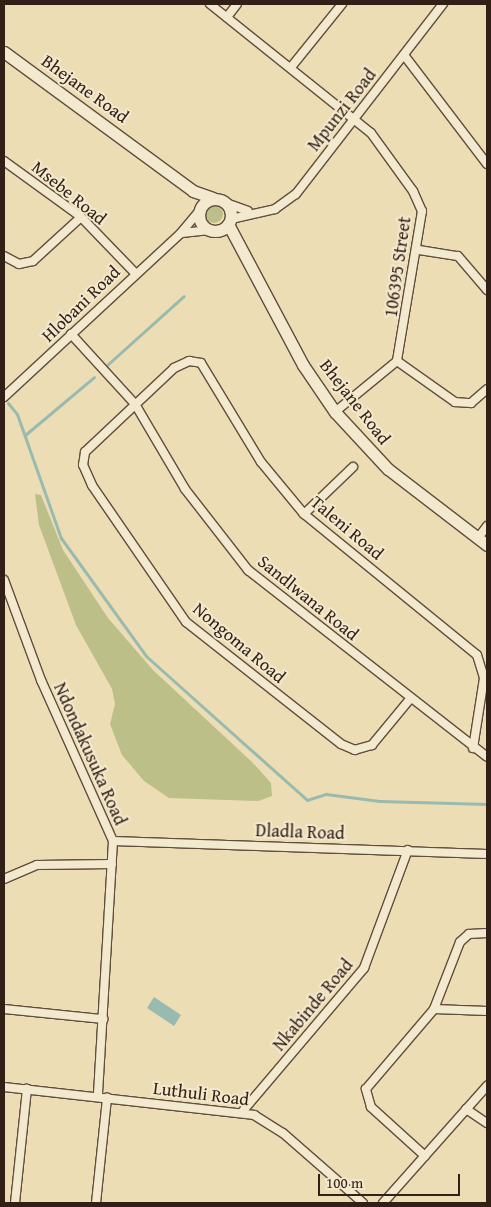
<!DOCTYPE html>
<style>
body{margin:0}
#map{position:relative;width:491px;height:1207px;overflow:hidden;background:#ecddb4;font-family:"Gentium Book Plus",serif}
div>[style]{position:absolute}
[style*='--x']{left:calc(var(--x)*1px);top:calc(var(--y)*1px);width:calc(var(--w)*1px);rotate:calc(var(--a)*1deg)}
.green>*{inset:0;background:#bdbf89}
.round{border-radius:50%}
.water>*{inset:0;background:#99bbaf}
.stream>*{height:3px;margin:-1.5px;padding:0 1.5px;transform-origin:1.5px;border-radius:1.5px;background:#99bbaf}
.roads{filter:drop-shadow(1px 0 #604e3d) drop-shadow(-1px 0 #604e3d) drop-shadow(0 1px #604e3d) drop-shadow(0 -1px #604e3d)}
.street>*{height:8px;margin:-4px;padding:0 4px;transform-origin:4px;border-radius:4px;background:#f3e9ce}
.secondary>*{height:11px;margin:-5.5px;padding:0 5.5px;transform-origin:5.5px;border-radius:5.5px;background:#f3e9ce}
.secondary>.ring{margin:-5.5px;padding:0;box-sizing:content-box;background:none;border:11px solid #f3e9ce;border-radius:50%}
span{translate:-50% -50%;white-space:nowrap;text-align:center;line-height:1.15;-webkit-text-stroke:4px #f3e9ce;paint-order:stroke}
.street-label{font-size:18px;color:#321f15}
.frame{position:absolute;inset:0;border:5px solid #321f15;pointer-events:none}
.scale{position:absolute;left:318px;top:1174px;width:142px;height:22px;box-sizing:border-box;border:2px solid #321f15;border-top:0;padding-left:6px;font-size:15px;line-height:18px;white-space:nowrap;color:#321f15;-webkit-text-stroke:4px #f3e9ce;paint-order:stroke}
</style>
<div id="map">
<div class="green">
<i class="round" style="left:205px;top:205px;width:18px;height:18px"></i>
<i style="clip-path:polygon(35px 494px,41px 495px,63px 550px,108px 618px,153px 670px,253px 763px,271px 783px,272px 796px,258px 801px,169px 798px,144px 781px,122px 755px,110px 724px,115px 704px,112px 689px,76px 625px,39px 525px)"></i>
</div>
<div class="water">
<i style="clip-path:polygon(154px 997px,181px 1015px,174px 1026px,147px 1008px)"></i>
</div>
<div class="stream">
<i style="--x:107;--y:365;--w:103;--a:-41.9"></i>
<i style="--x:8;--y:403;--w:14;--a:51"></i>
<i style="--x:17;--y:414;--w:132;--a:70.5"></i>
<i style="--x:61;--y:538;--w:145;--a:54.2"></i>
<i style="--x:146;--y:656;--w:216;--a:41.8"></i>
<i style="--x:307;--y:800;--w:20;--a:-18"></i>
<i style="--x:326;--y:794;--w:54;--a:7.4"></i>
<i style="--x:380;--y:801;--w:107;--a:1.6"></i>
<i style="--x:25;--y:435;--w:90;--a:-40"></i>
</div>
<div class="roads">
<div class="street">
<i style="--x:210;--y:4;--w:206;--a:38.7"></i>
<i style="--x:371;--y:133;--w:72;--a:54.1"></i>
<i style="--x:413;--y:191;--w:22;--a:66"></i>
<i style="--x:422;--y:211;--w:152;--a:99.5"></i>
<i style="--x:397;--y:361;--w:80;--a:140.6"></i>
<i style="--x:227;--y:17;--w:16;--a:-52"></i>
<i style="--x:404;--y:55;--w:137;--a:52.7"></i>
<i style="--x:292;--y:66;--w:80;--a:-51.1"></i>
<i style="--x:4;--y:161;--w:95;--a:36"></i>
<i style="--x:81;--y:217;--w:78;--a:46"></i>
<i style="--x:226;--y:203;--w:23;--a:20"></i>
<i style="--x:231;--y:219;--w:45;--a:-12.8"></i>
<i style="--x:275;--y:209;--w:26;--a:-36"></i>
<i style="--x:296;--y:194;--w:240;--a:-52.3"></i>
<i style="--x:182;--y:233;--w:28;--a:-6"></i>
<i style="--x:419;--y:250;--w:39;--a:9"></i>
<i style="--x:458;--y:256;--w:45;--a:49.5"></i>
<i style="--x:4;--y:256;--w:17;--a:28"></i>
<i style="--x:19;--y:264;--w:14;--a:-12"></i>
<i style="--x:33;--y:261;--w:65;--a:-42.5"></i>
<i style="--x:71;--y:334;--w:95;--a:47.6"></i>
<i style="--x:135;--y:404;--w:99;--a:59.5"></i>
<i style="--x:185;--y:489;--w:103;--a:52.1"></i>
<i style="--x:248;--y:570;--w:303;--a:38"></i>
<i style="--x:397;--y:361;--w:71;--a:35.3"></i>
<i style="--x:455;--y:402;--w:16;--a:4"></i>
<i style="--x:471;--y:403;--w:21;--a:-41"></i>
<i style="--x:4;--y:397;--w:240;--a:-42.8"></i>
<i style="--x:180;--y:234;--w:30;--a:-50"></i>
<i style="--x:304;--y:514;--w:68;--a:-43.8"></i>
<i style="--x:478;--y:538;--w:15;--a:-53"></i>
<i style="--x:4;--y:580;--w:107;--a:69.7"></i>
<i style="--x:41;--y:680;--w:176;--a:65.9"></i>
<i style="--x:113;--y:841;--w:256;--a:93.4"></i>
<i style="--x:410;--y:699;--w:60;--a:129.6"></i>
<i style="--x:372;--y:745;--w:18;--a:164"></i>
<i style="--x:355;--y:750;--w:15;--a:-157"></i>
<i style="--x:341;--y:744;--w:197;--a:-141.8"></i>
<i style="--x:186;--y:622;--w:166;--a:-124.5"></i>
<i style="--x:92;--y:485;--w:22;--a:-114"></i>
<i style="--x:83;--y:465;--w:13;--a:-81"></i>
<i style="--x:85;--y:452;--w:122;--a:-43.3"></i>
<i style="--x:174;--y:368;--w:17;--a:-25"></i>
<i style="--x:189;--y:361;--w:12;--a:9"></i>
<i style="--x:201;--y:363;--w:116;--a:58.8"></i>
<i style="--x:261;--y:462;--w:67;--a:50.4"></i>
<i style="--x:304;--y:514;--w:223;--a:39.2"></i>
<i style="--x:477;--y:655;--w:24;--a:73"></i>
<i style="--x:484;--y:678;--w:71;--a:98.9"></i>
<i style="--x:113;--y:841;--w:374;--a:2"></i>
<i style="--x:4;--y:879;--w:36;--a:-23"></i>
<i style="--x:37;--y:865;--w:75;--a:-0.8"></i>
<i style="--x:4;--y:1009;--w:100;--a:5.8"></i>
<i style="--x:434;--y:1009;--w:53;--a:2.2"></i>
<i style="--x:4;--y:1087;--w:252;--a:6.4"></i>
<i style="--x:254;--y:1115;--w:34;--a:32"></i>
<i style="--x:283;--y:1133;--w:106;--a:41.2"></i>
<i style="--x:466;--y:1109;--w:25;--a:34"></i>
<i style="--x:242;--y:1112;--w:189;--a:-49.7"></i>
<i style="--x:364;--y:968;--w:126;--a:-69.6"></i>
<i style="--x:425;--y:1156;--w:73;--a:-137.8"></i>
<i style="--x:371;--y:1107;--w:19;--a:-106"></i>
<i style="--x:366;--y:1089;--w:105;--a:-49.6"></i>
<i style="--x:434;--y:1009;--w:72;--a:-68.8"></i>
<i style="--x:460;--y:942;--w:12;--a:-42"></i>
<i style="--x:469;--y:934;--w:18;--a:-3"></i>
<i style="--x:15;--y:1203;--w:115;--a:-84"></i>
<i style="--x:96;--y:1203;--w:106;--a:-84"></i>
<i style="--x:383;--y:1203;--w:157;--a:-48.4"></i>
</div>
<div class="secondary">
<i style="--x:4;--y:52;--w:235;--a:36.3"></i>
<i style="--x:193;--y:191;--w:21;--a:19"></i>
<i class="ring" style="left:199px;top:199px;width:21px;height:21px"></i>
<i style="--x:228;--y:224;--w:160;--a:62"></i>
<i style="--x:303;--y:365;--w:57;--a:55.8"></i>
<i style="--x:335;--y:412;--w:78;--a:47.1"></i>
<i style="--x:388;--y:469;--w:125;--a:37.5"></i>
</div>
</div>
<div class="street-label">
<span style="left:85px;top:89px;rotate:36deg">Bhejane Road</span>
<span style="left:342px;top:110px;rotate:-52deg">Mpunzi Road</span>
<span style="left:69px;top:193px;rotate:39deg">Msebe Road</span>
<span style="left:398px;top:267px;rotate:-82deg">106395 Street</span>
<span style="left:81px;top:304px;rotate:-44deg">Hlobani Road</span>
<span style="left:355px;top:402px;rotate:52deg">Bhejane Road</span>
<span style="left:347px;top:528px;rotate:40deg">Taleni Road</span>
<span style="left:308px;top:598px;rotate:39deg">Sandlwana Road</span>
<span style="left:239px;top:643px;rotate:40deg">Nongoma Road</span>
<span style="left:90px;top:754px;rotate:66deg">Ndondakusuka Road</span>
<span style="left:300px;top:832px;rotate:2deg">Dladla Road</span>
<span style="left:313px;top:1005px;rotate:-50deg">Nkabinde Road</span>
<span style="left:201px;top:1094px;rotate:7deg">Luthuli Road</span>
</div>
<div class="frame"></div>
<div class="scale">100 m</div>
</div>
